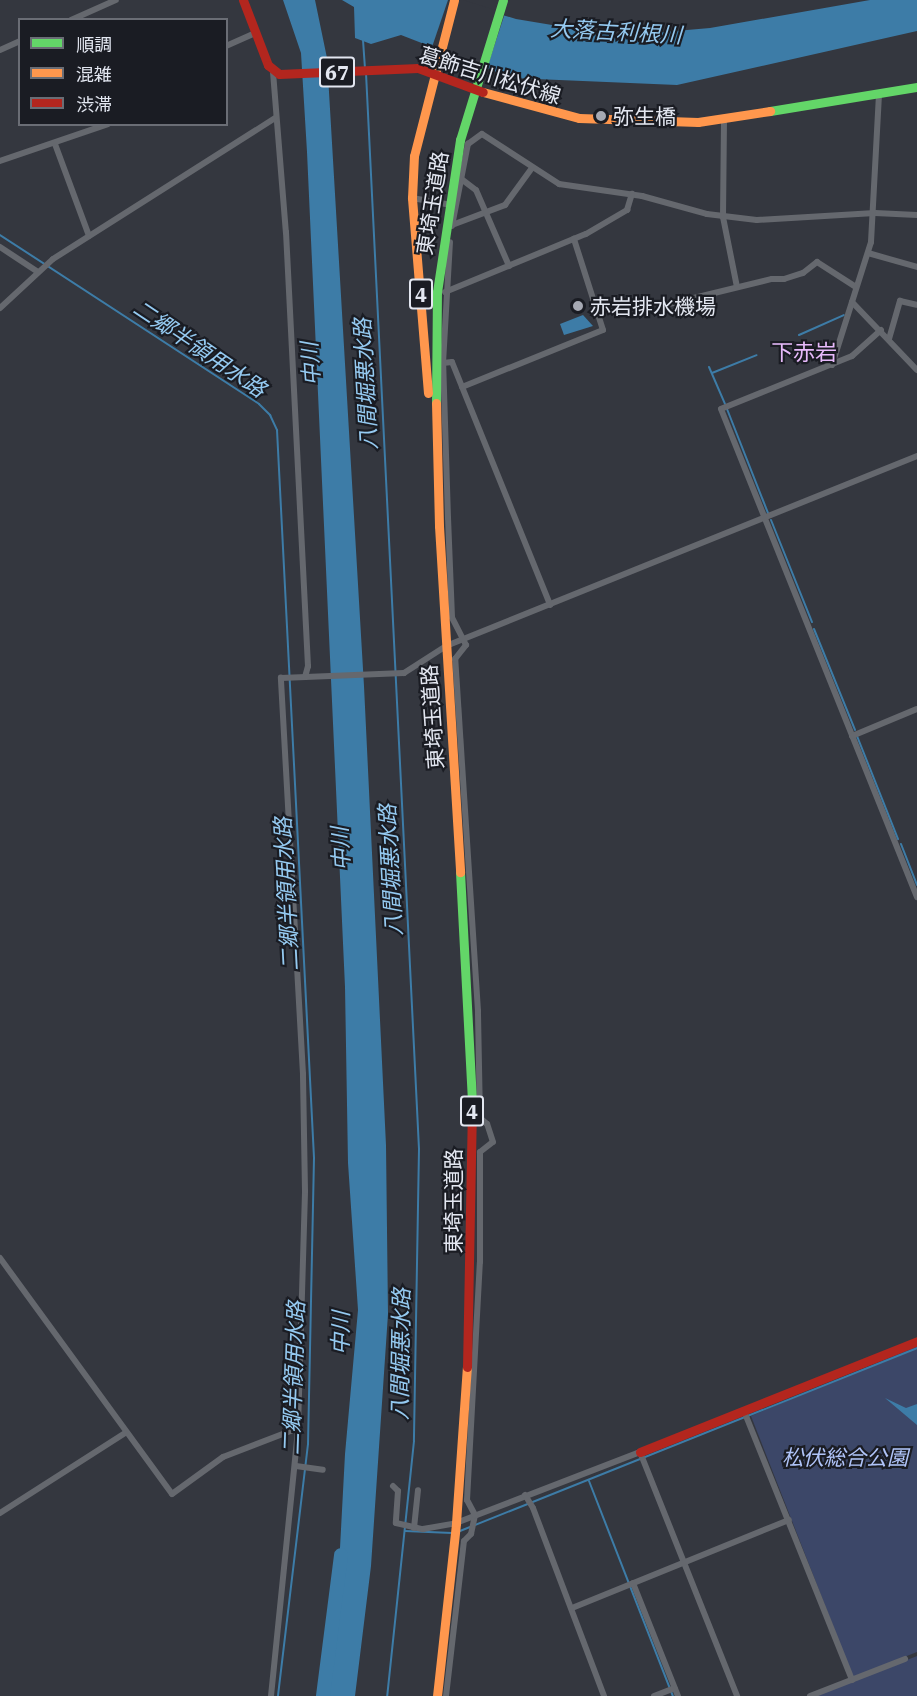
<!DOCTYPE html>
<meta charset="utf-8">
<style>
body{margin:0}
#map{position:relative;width:917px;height:1696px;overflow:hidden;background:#34373f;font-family:"IBM Plex Serif","Noto Sans JP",serif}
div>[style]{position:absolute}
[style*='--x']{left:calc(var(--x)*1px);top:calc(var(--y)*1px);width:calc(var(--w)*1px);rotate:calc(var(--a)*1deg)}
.green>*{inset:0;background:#3c4768}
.water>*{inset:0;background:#3d7ca7}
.pier>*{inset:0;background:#34373f}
.stream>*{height:2px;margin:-1px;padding:0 1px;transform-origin:1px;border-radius:1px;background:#3d7ca7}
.river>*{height:14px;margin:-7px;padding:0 7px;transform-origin:7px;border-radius:7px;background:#3d7ca7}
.street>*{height:6px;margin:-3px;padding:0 3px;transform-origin:3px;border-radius:3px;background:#65686e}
.fast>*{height:9px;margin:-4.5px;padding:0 4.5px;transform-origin:4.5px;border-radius:4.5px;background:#63d668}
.slow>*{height:9px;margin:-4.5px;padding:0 4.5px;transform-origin:4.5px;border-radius:4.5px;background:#ff974d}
.jam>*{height:9px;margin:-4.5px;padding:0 4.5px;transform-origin:4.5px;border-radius:4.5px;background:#b3261e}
.dots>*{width:16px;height:16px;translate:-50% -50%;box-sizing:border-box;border:3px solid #1a1c23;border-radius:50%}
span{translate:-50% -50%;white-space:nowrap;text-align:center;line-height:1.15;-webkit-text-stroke:4.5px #1a1c23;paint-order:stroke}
.shield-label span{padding:2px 4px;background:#1a1c23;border:2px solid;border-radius:4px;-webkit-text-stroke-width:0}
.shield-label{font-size:20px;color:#e3e7f1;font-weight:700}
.street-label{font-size:21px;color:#e3e7f1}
.poi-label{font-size:21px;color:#e3e7f1}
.left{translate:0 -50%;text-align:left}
.park-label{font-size:21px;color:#b0c4f9;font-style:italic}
.water-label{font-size:22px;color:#95caf1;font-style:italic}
.neighbourhood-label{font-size:22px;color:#e7bafb}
.legend{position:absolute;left:18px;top:18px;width:210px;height:108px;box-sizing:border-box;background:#1a1c23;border:2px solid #6a6d75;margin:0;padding:8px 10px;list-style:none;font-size:18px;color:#e3e7f1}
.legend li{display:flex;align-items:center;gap:12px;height:30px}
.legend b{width:30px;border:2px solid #6a6d75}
</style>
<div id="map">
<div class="green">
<i style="clip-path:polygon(917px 1346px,917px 1652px,853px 1677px,751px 1416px)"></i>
<i style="clip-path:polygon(917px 1656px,917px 1696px,816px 1696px)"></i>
</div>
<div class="water">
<i style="clip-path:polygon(283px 0,315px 0,327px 58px,364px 686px,386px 1145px,388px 1314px,371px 1566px,355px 1696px,323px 1696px,337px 1604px,345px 1454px,358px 1310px,348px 1163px,345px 987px,307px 152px,301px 53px)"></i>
<i style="clip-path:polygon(342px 0,453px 0,516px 19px,618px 36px,710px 28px,870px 0,917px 0,917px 31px,677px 85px,512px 78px,401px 35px,371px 44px,355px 38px,354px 7px)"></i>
<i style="clip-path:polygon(583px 315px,593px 326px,564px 335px,560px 324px)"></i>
<i style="clip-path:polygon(917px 1393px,917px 1425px,885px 1398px,906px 1408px,917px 1404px)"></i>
</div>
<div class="pier">
<i style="clip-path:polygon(448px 0,463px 0,505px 13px,486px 71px,431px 50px)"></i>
</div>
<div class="stream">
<i style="--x:363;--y:40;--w:27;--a:86"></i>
<i style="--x:366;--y:73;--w:1077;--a:87.18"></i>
<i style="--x:419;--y:1149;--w:292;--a:91"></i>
<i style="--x:414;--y:1441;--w:256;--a:96"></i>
<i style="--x:526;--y:88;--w:11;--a:-75"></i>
<i style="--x:0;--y:235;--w:309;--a:33.1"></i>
<i style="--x:259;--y:404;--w:16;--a:45"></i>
<i style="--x:270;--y:415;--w:17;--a:65"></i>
<i style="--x:277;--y:430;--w:729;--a:87.09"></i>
<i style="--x:314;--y:1158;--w:286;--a:91.2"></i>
<i style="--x:308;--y:1444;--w:254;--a:96.8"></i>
<i style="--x:799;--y:335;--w:49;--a:-24"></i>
<i style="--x:709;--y:367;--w:40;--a:66.6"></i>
<i style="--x:712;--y:373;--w:48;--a:-21.8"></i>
<i style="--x:727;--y:409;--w:112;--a:68.5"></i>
<i style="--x:771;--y:520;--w:110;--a:68.1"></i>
<i style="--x:814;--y:629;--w:109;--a:67.9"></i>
<i style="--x:857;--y:736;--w:111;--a:68.3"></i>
<i style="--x:901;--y:844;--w:44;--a:68.7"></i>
<i style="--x:589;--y:1481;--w:231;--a:68.7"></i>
<i style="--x:405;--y:1531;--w:47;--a:2.4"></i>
<i style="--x:460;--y:1531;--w:492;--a:-21.8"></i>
</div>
<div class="river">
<i style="--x:323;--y:1696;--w:142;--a:-82.7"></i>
</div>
<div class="street">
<i style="--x:71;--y:20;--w:49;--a:-24"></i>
<i style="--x:226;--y:46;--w:32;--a:-24"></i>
<i style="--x:0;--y:50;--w:22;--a:-24"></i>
<i style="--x:273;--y:72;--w:161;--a:85.4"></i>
<i style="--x:286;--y:232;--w:435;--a:87.1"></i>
<i style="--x:308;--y:666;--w:11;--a:105"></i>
<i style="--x:724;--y:120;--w:97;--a:90.6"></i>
<i style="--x:723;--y:217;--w:71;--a:78.7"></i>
<i style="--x:55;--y:144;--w:98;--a:69.7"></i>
<i style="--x:0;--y:161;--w:114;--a:-18.9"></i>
<i style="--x:460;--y:178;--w:20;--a:37"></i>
<i style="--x:476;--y:190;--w:83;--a:66.5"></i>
<i style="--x:412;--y:198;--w:40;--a:10"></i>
<i style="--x:452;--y:225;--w:57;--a:-20.7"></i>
<i style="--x:505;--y:205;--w:46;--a:-53.9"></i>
<i style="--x:452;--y:226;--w:84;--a:-79"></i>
<i style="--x:468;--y:144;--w:17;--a:-36"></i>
<i style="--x:482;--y:134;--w:92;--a:33"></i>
<i style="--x:559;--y:184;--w:84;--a:8.2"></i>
<i style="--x:642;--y:196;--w:67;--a:15.5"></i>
<i style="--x:707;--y:214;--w:50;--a:6.8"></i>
<i style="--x:757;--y:220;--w:118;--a:-3.4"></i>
<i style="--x:875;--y:213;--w:42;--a:2.7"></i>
<i style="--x:0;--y:247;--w:45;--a:33.3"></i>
<i style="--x:868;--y:253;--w:51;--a:15.9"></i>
<i style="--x:445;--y:292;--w:152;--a:-22.4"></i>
<i style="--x:586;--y:234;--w:48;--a:-30.3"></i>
<i style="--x:627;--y:210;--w:17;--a:-73"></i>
<i style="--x:852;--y:302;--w:94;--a:46.3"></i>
<i style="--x:665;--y:305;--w:110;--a:-13.7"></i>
<i style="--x:772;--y:279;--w:12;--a:0"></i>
<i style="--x:784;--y:279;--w:20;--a:-18"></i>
<i style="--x:803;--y:273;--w:18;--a:-38"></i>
<i style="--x:817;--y:262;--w:46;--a:32.7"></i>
<i style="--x:0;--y:308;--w:72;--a:-42.8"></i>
<i style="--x:53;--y:259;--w:263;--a:-32.4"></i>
<i style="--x:881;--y:330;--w:39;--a:138"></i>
<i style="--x:852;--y:356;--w:141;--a:158"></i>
<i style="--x:721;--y:409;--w:526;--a:68.12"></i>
<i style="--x:889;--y:339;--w:40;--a:-74"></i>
<i style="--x:900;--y:301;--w:17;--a:13"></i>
<i style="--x:443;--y:363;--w:9;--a:-6"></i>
<i style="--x:452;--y:362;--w:262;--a:68"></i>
<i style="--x:832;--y:365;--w:129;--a:-72.4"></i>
<i style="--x:871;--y:242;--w:148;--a:-86.9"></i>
<i style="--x:462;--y:387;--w:152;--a:-22"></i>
<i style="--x:603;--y:330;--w:96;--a:-107.7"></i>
<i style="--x:852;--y:736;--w:70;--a:-22.6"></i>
<i style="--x:0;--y:1258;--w:292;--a:53.9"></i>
<i style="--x:172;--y:1494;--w:63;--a:-36"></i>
<i style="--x:223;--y:1457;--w:80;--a:-21.1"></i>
<i style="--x:744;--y:1411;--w:290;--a:68.1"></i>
<i style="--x:296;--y:1466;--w:27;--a:8"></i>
<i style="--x:393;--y:1486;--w:7;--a:45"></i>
<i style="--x:398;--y:1491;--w:32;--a:94"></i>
<i style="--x:396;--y:1523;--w:28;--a:13"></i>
<i style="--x:423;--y:1529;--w:34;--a:-10"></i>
<i style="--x:456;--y:1523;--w:197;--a:-21.1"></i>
<i style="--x:640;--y:1452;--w:263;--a:68.3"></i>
<i style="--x:525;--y:1495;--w:15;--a:58"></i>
<i style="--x:533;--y:1508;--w:201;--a:69.3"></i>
<i style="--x:0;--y:1513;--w:148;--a:-32.6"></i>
<i style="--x:414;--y:1528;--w:38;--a:-84"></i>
<i style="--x:633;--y:1583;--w:122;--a:68.3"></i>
<i style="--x:572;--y:1608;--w:234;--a:-22.1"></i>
<i style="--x:271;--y:1696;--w:269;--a:-84.2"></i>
<i style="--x:298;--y:1428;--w:237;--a:-88.3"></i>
<i style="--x:305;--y:1191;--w:117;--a:-91"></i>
<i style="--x:303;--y:1074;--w:397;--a:-93.2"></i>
<i style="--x:281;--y:678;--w:123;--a:-2.3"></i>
<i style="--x:404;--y:673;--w:50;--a:-32.7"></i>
<i style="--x:446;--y:646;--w:508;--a:-21.97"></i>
<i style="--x:446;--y:1696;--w:156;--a:-83.4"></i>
<i style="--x:464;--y:1541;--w:10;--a:-45"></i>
<i style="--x:471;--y:1534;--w:19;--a:-78"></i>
<i style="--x:475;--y:1515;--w:17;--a:-118"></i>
<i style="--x:467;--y:1500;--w:238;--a:-86.9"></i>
<i style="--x:480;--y:1262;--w:110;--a:-90"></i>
<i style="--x:480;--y:1152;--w:16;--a:-38"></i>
<i style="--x:493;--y:1142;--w:19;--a:-108"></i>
<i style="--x:487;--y:1124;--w:9;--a:-139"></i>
<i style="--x:480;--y:1118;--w:107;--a:-91.1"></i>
<i style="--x:478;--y:1011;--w:353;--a:-93.7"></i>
<i style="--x:455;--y:659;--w:18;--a:-52"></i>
<i style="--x:466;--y:645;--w:31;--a:-117"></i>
<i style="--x:452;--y:617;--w:99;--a:-92.3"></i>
<i style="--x:448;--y:518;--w:155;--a:-91.8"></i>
<i style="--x:443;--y:363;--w:121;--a:-86.7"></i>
<i style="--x:654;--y:1696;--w:22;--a:-21"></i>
<i style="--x:810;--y:1696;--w:102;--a:-21.3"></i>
</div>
<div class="fast">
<i style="--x:770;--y:111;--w:149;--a:-9.3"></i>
<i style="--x:436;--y:403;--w:111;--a:-89.5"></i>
<i style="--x:437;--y:292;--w:154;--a:-81.4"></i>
<i style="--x:460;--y:140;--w:146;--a:-72.9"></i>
<i style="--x:460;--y:872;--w:231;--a:87"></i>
</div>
<div class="slow">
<i style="--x:483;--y:92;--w:99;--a:15.2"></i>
<i style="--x:579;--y:118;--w:119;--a:1.9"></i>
<i style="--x:698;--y:122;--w:73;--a:-8.7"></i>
<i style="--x:428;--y:393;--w:196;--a:-94.7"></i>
<i style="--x:412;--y:198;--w:42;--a:-87.3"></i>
<i style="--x:414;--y:156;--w:161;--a:-75.6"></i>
<i style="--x:436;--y:403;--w:123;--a:88.6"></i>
<i style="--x:439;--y:526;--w:347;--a:86.5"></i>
<i style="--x:437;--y:1696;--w:174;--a:-83.7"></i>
<i style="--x:456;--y:1523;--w:156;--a:-86"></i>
</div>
<div class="jam">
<i style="--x:243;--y:0;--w:70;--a:69"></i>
<i style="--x:268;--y:65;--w:14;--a:39"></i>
<i style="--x:279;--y:74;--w:139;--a:-2.5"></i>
<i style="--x:418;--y:68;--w:69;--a:20.3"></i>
<i style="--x:467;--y:1367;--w:264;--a:-88.9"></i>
<i style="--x:640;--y:1452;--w:298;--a:-21.8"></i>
</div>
<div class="dots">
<i style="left:601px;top:116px;background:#a6a9b3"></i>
<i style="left:578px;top:306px;background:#a6a9b3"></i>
</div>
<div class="shield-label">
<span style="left:337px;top:72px">67</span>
<span style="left:421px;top:294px">4</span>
<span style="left:472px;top:1111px">4</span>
</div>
<div class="street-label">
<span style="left:490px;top:75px;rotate:17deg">葛飾吉川松伏線</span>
<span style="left:432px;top:203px;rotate:-81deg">東埼玉道路</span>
<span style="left:432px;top:717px;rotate:-94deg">東埼玉道路</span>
<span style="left:453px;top:1201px;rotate:-90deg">東埼玉道路</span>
</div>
<div class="poi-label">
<span class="left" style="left:613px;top:116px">弥生橋</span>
<span class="left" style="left:590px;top:306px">赤岩排水機場</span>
</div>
<div class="park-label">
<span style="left:845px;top:1457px">松伏総合公園</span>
</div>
<div class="water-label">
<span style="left:616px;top:31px;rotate:3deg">大落古利根川</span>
<span style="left:200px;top:348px;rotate:34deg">二郷半領用水路</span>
<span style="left:310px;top:364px;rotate:-94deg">中川</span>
<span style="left:365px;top:384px;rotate:-93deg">八間堀悪水路</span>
<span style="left:340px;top:849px;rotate:-93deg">中川</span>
<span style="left:390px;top:870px;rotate:-93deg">八間堀悪水路</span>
<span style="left:286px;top:894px;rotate:-93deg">二郷半領用水路</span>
<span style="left:340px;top:1333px;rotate:-89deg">中川</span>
<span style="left:400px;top:1354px;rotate:-89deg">八間堀悪水路</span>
<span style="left:293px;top:1378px;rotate:-88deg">二郷半領用水路</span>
</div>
<div class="neighbourhood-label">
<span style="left:804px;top:352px">下赤岩</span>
</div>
<ul class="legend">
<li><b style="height:8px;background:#63d668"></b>順調</li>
<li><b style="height:8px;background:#ff974d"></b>混雑</li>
<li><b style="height:8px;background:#b3261e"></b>渋滞</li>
</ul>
</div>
